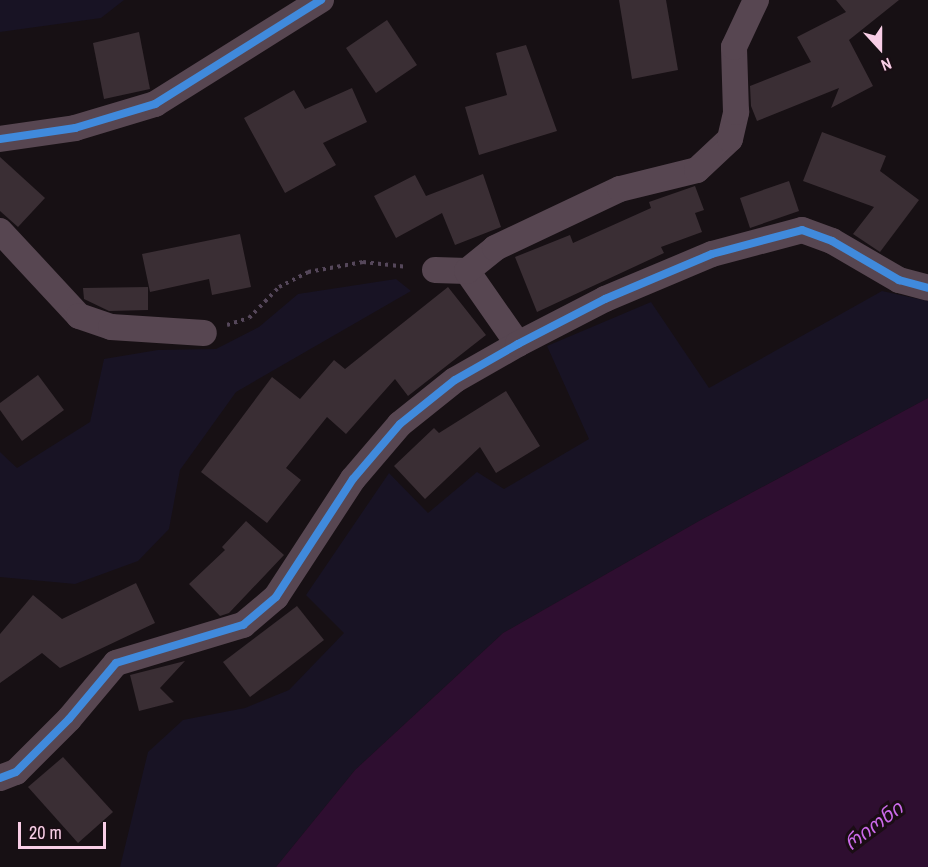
<!DOCTYPE html>
<meta charset="utf-8">
<style>
body{margin:0}
#map{position:relative;width:928px;height:867px;overflow:hidden;background:#171014;font-family:"Archivo Narrow","Noto Sans Georgian",sans-serif}
div>[style]{position:absolute}
[style*='--x']{left:calc(var(--x)*1px);top:calc(var(--y)*1px);width:calc(var(--w)*1px);rotate:calc(var(--a)*1deg)}
.green>*{inset:0;background:#181324}
.water>*{inset:0;background:#2e0e30}
.building>*{inset:0;background:#3a2e34}
.path>*{height:4px;margin-top:-2px;transform-origin:0;background:repeating-linear-gradient(90deg,#55475a 0 3px,transparent 0 7.5px)}
.street>*{height:26px;margin:-13px;padding:0 13px;transform-origin:13px;border-radius:13px;background:#574651}
.cycleway>*{height:8px;margin:-4px;padding:0 4px;transform-origin:4px;border-radius:4px;background:#408adc}
span{translate:-50% -50%;white-space:nowrap;text-align:center;line-height:1.15;-webkit-text-stroke:6px #1a0d14;paint-order:stroke}
.water-label{font-size:20px;color:#cc6aea;font-style:italic}
.north{position:absolute;left:850px;top:18px;width:60px;height:60px;-webkit-text-stroke:4px #1a0d14;paint-order:stroke;rotate:159deg;font-size:16px;font-weight:700;line-height:24px;text-align:center;color:#f8cee6}
.north::after{content:'';display:block;margin:auto;width:21px;height:27px;background:#f8cee6;clip-path:polygon(50% 0,100% 100%,50% 72%,0 100%)}
.scale{position:absolute;left:18px;top:822px;width:88px;height:27px;box-sizing:border-box;border:3px solid #f8cee6;border-top:0;padding-left:8px;font-size:18px;line-height:21px;white-space:nowrap;color:#f8cee6;-webkit-text-stroke:4px #1a0d14;paint-order:stroke}
</style>
<div id="map">
<div class="green">
<i style="clip-path:polygon(0 0,124px 0,101px 18px,0 32px)"></i>
<i style="clip-path:polygon(396px 279px,411px 291px,236px 392px,180px 470px,169px 529px,138px 561px,75px 584px,0 577px,0 452px,17px 468px,90px 422px,104px 359px,158px 350px,216px 349px,259px 327px,298px 294px)"></i>
<i style="clip-path:polygon(882px 291px,928px 301px,928px 398px,699px 521px,503px 633px,355px 770px,276px 867px,120px 867px,148px 752px,183px 720px,245px 708px,289px 690px,344px 633px,306px 595px,389px 473px,428px 513px,477px 472px,504px 489px,589px 439px,547px 346px,651px 302px,709px 388px)"></i>
</div>
<div class="water">
<i style="clip-path:polygon(928px 398px,928px 867px,276px 867px,355px 770px,503px 633px,699px 521px)"></i>
</div>
<div class="building">
<i style="clip-path:polygon(619px 0,666px 0,678px 70px,632px 79px)"></i>
<i style="clip-path:polygon(836px 0,899px 0,849px 40px,873px 86px,831px 108px,839px 88px,757px 121px,751px 106px,750px 86px,811px 62px,797px 37px,846px 12px)"></i>
<i style="clip-path:polygon(387px 20px,417px 65px,376px 93px,346px 48px)"></i>
<i style="clip-path:polygon(139px 32px,150px 89px,104px 99px,93px 43px)"></i>
<i style="clip-path:polygon(526px 45px,557px 131px,479px 155px,465px 107px,507px 95px,496px 53px)"></i>
<i style="clip-path:polygon(352px 88px,367px 122px,323px 143px,336px 165px,285px 193px,244px 118px,294px 90px,305px 109px)"></i>
<i style="clip-path:polygon(822px 132px,886px 156px,880px 171px,919px 200px,880px 252px,853px 234px,874px 207px,803px 181px)"></i>
<i style="clip-path:polygon(0 157px,45px 198px,18px 227px,0 211px)"></i>
<i style="clip-path:polygon(483px 174px,501px 227px,455px 245px,442px 213px,396px 238px,374px 196px,415px 175px,426px 196px)"></i>
<i style="clip-path:polygon(789px 181px,799px 211px,750px 228px,740px 198px)"></i>
<i style="clip-path:polygon(695px 186px,704px 210px,695px 213px,702px 232px,661px 247px,664px 253px,537px 312px,515px 257px,570px 235px,573px 243px,651px 208px,649px 202px)"></i>
<i style="clip-path:polygon(240px 234px,251px 287px,212px 295px,209px 279px,150px 292px,142px 254px)"></i>
<i style="clip-path:polygon(148px 287px,148px 310px,109px 311px,84px 299px,83px 288px)"></i>
<i style="clip-path:polygon(448px 287px,486px 335px,408px 396px,395px 379px,346px 434px,327px 417px,286px 468px,301px 480px,267px 523px,201px 472px,272px 377px,300px 399px,334px 360px,345px 369px)"></i>
<i style="clip-path:polygon(38px 375px,64px 410px,22px 441px,0 410px,0 403px)"></i>
<i style="clip-path:polygon(506px 391px,540px 446px,496px 473px,480px 447px,425px 499px,394px 466px,434px 428px,439px 433px)"></i>
<i style="clip-path:polygon(246px 521px,284px 555px,229px 613px,220px 616px,189px 584px,225px 550px,222px 547px)"></i>
<i style="clip-path:polygon(136px 583px,155px 623px,60px 668px,42px 653px,0 683px,0 634px,33px 595px,62px 619px)"></i>
<i style="clip-path:polygon(297px 606px,324px 640px,250px 697px,223px 662px)"></i>
<i style="clip-path:polygon(185px 661px,160px 688px,174px 702px,139px 711px,130px 675px)"></i>
<i style="clip-path:polygon(63px 757px,113px 812px,78px 843px,28px 787px)"></i>
</div>
<div class="path">
<i style="--x:227;--y:325;--w:23;--a:-18"></i>
<i style="--x:249;--y:318;--w:43;--a:-45.9"></i>
<i style="--x:279;--y:287;--w:33;--a:-27"></i>
<i style="--x:308;--y:272;--w:56;--a:-10.3"></i>
<i style="--x:363;--y:262;--w:45;--a:6.3"></i>
</div>
<div class="street">
<i style="--x:0;--y:139;--w:76;--a:-8.3"></i>
<i style="--x:75;--y:128;--w:84;--a:-16.7"></i>
<i style="--x:155;--y:104;--w:196;--a:-32.1"></i>
<i style="--x:0;--y:231;--w:116;--a:47.1"></i>
<i style="--x:79;--y:316;--w:34;--a:19"></i>
<i style="--x:111;--y:327;--w:93;--a:3.7"></i>
<i style="--x:435;--y:270;--w:32;--a:2"></i>
<i style="--x:467;--y:271;--w:89;--a:55.1"></i>
<i style="--x:467;--y:271;--w:36;--a:-39"></i>
<i style="--x:495;--y:248;--w:138;--a:-25.3"></i>
<i style="--x:620;--y:189;--w:79;--a:-13.9"></i>
<i style="--x:697;--y:170;--w:45;--a:-43.2"></i>
<i style="--x:730;--y:139;--w:28;--a:-77"></i>
<i style="--x:736;--y:112;--w:65;--a:-91.8"></i>
<i style="--x:734;--y:47;--w:52;--a:-64.9"></i>
<i style="--x:0;--y:778;--w:17;--a:-21"></i>
<i style="--x:16;--y:772;--w:75;--a:-45"></i>
<i style="--x:69;--y:719;--w:73;--a:-50"></i>
<i style="--x:116;--y:663;--w:133;--a:-16.7"></i>
<i style="--x:243;--y:625;--w:43;--a:-40.3"></i>
<i style="--x:276;--y:597;--w:141;--a:-56.9"></i>
<i style="--x:353;--y:479;--w:72;--a:-49.5"></i>
<i style="--x:400;--y:424;--w:70;--a:-38.7"></i>
<i style="--x:455;--y:380;--w:73;--a:-29.7"></i>
<i style="--x:518;--y:344;--w:98;--a:-27.3"></i>
<i style="--x:605;--y:299;--w:116;--a:-22.8"></i>
<i style="--x:712;--y:254;--w:93;--a:-14.9"></i>
<i style="--x:802;--y:230;--w:32;--a:20"></i>
<i style="--x:832;--y:241;--w:78;--a:30.2"></i>
<i style="--x:899;--y:280;--w:30;--a:15"></i>
</div>
<div class="cycleway">
<i style="--x:0;--y:139;--w:76;--a:-8.3"></i>
<i style="--x:75;--y:128;--w:84;--a:-16.7"></i>
<i style="--x:155;--y:104;--w:196;--a:-32.1"></i>
<i style="--x:0;--y:778;--w:17;--a:-21"></i>
<i style="--x:16;--y:772;--w:75;--a:-45"></i>
<i style="--x:69;--y:719;--w:73;--a:-50"></i>
<i style="--x:116;--y:663;--w:133;--a:-16.7"></i>
<i style="--x:243;--y:625;--w:43;--a:-40.3"></i>
<i style="--x:276;--y:597;--w:141;--a:-56.9"></i>
<i style="--x:353;--y:479;--w:72;--a:-49.5"></i>
<i style="--x:400;--y:424;--w:70;--a:-38.7"></i>
<i style="--x:455;--y:380;--w:73;--a:-29.7"></i>
<i style="--x:518;--y:344;--w:98;--a:-27.3"></i>
<i style="--x:605;--y:299;--w:116;--a:-22.8"></i>
<i style="--x:712;--y:254;--w:93;--a:-14.9"></i>
<i style="--x:802;--y:230;--w:32;--a:20"></i>
<i style="--x:832;--y:241;--w:78;--a:30.2"></i>
<i style="--x:899;--y:280;--w:30;--a:15"></i>
</div>
<div class="water-label">
<span style="left:873px;top:825px;rotate:-37deg">რიონი</span>
</div>
<div class="north">N</div>
<div class="scale">20 m</div>
</div>
